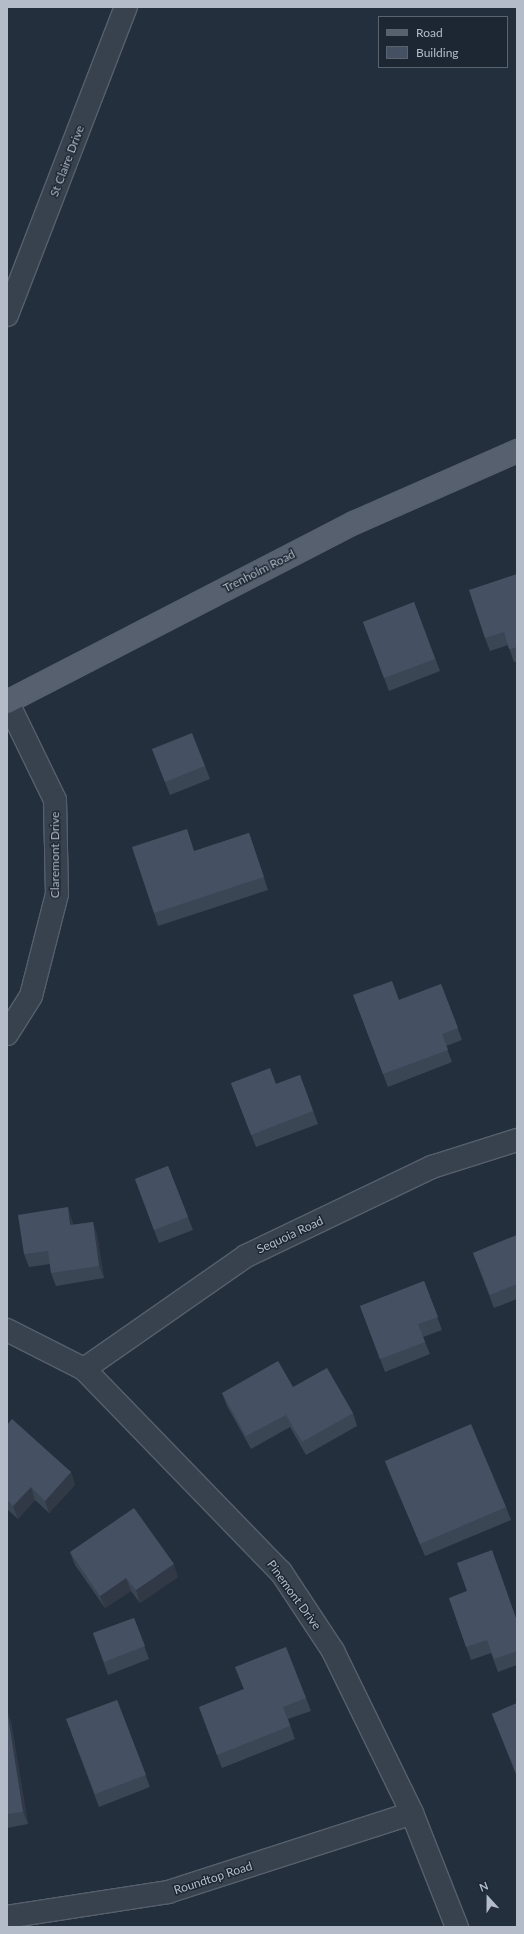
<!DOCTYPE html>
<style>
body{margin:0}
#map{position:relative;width:524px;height:1934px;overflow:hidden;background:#242f3e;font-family:Lato,sans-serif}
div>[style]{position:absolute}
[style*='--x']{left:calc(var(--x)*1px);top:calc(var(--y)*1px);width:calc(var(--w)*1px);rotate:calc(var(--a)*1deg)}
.roads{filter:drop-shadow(1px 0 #565f6c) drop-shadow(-1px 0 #565f6c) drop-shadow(0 1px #565f6c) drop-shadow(0 -1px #565f6c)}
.minor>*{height:22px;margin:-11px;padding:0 11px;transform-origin:11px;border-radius:11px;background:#38414e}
.major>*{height:22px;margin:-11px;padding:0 11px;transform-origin:11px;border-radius:11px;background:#56606e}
.wall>*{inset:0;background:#3b4654}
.shaded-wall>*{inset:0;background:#303945}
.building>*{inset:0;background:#455162}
span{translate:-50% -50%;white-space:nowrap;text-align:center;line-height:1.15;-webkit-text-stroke:3px #1d2633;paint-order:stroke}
.street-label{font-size:12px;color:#b4bcc9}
.frame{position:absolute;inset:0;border:8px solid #b4bcc9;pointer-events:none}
.legend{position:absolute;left:378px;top:16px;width:130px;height:52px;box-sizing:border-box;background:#1d2633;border:1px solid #59626f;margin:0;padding:5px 7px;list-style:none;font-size:12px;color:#b4bcc9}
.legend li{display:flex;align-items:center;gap:8px;height:20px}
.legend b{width:20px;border:1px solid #59626f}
.north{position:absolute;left:468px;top:1878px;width:40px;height:40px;-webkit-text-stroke:3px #1d2633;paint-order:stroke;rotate:339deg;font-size:11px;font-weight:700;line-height:16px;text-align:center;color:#b4bcc9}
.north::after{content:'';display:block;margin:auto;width:14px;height:18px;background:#b4bcc9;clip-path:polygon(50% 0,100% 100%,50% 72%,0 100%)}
</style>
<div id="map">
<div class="roads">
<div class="minor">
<i style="--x:7;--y:315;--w:330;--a:-68.9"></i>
<i style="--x:7;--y:701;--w:110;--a:64.1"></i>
<i style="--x:55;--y:800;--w:94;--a:88.8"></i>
<i style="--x:57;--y:894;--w:105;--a:104.3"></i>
<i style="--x:31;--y:996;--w:45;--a:122.3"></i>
<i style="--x:7;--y:1330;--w:86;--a:26.9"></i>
<i style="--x:84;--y:1369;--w:283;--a:45.9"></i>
<i style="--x:281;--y:1572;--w:95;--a:56.6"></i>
<i style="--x:333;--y:1651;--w:180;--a:64"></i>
<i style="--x:412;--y:1813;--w:123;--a:68.5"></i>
<i style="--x:84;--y:1369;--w:198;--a:-34.9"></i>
<i style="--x:246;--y:1256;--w:206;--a:-25.6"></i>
<i style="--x:432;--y:1167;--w:89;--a:-17.6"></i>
<i style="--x:7;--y:1917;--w:163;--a:-8.8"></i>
<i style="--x:168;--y:1892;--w:256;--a:-17.9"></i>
</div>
<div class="major">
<i style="--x:7;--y:702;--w:390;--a:-27.3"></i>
<i style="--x:354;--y:523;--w:178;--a:-23.8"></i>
</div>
</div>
<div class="wall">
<i style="clip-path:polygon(517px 574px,517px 661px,514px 662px,508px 645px,490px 651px,485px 638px)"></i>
<i style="clip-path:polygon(414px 602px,440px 671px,389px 691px,363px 622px)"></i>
<i style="clip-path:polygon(152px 749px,205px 766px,210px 779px,170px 795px)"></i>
<i style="clip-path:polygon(249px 833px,268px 890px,158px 926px,154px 913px,195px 851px)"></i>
<i style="clip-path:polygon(441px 984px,462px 1040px,446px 1046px,452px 1062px,388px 1087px,358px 1008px,399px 1000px)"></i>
<i style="clip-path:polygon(300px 1075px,318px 1124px,256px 1147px,231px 1083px,276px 1084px)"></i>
<i style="clip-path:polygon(168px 1166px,193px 1230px,159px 1243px,135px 1179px)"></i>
<i style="clip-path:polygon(72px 1220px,73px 1225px,93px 1222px,97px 1235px,104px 1278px,56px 1286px,51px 1273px,50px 1264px,29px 1267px,24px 1254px)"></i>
<i style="clip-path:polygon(517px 1235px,517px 1299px,494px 1308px,473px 1253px)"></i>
<i style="clip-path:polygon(424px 1281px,442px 1330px,423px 1337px,430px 1354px,385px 1372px,360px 1306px)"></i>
<i style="clip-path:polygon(293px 1387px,353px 1413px,357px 1426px,306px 1455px,290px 1427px,251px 1449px,227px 1406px,222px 1393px)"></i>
<i style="clip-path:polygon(7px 1425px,71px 1472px,75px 1485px,49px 1513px,35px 1500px,18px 1519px,7px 1509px)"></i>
<i style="clip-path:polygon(385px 1461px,506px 1507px,511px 1520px,425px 1556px,390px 1474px)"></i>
<i style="clip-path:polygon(70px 1552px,178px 1577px,140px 1603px,131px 1591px,105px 1608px,75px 1565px)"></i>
<i style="clip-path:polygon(449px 1598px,517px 1621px,517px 1665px,498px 1672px,491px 1653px,471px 1660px)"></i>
<i style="clip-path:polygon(134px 1618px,149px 1659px,108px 1675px,93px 1633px)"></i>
<i style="clip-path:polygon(235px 1667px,306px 1698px,311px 1711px,288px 1719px,295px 1739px,222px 1768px,199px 1707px,244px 1689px)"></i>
<i style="clip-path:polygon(117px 1700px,150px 1787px,99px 1807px,71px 1732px)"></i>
<i style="clip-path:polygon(517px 1703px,517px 1777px,492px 1714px)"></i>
<i style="clip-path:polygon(7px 1710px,11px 1722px,28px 1824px,7px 1828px)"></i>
</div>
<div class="shaded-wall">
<i style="clip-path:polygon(68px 1207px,72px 1220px,75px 1238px,70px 1225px)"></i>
<i style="clip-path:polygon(93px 1222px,97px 1235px,104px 1278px,99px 1266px)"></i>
<i style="clip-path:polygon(71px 1472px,75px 1485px,49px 1513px,45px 1501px)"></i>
<i style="clip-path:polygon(31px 1487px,35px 1500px,18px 1519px,13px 1506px)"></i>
<i style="clip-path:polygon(174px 1564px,178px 1577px,140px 1603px,136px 1590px)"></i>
<i style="clip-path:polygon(126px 1578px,131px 1591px,105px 1608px,100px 1596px)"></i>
<i style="clip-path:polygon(7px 1710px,11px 1722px,28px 1824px,23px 1812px)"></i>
</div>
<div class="building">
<i style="clip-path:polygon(517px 574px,517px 647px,509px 649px,504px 632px,485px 638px,469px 590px)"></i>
<i style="clip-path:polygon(414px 602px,435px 659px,384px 678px,363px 622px)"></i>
<i style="clip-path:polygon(192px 733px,205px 766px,165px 782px,152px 749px)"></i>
<i style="clip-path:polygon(187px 829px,194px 851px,249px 833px,264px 877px,154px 913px,132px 847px)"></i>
<i style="clip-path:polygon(392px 981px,399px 1000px,441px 984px,458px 1028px,442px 1034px,448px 1050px,383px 1074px,353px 995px)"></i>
<i style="clip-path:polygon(270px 1068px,276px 1084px,300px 1075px,313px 1111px,251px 1135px,231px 1083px)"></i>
<i style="clip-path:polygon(168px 1166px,188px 1217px,154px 1230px,135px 1179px)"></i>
<i style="clip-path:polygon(68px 1207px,70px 1225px,93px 1222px,99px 1266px,51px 1273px,48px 1251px,24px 1254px,18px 1215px)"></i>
<i style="clip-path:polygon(517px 1235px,517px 1284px,490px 1295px,473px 1253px)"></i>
<i style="clip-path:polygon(424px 1281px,438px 1317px,418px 1324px,425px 1342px,380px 1359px,360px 1306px)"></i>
<i style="clip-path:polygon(278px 1361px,293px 1387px,327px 1368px,353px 1413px,302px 1442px,286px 1415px,246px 1436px,222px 1393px)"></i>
<i style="clip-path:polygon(12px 1419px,71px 1472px,45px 1501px,31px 1487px,13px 1506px,7px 1500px,7px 1425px)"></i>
<i style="clip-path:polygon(471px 1424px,506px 1507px,420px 1544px,385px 1461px)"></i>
<i style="clip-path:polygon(134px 1508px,174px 1564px,136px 1590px,126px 1578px,100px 1596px,70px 1552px)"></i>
<i style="clip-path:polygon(492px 1550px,517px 1621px,517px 1651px,494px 1659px,487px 1640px,466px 1647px,449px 1598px,467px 1591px,457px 1563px)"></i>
<i style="clip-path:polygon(134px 1618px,145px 1646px,104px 1662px,93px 1633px)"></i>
<i style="clip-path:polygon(286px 1647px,306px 1698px,283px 1707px,290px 1726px,217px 1755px,199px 1707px,244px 1689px,235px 1667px)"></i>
<i style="clip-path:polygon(117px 1700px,146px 1775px,95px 1794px,66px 1719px)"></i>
<i style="clip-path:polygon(517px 1703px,517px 1773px,516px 1773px,492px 1714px)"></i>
<i style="clip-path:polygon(7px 1711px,23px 1812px,7px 1814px)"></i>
</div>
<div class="street-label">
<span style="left:67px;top:161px;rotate:-69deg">St Claire Drive</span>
<span style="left:259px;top:571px;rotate:-27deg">Trenholm Road</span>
<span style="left:55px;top:855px;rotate:-90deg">Claremont Drive</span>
<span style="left:290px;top:1235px;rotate:-25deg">Sequoia Road</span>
<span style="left:294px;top:1595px;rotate:54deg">Pinemont Drive</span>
<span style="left:213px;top:1878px;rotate:-18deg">Roundtop Road</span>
</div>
<div class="frame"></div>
<ul class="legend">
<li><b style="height:5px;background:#56606e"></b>Road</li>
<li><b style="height:11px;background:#455162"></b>Building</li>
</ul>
<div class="north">N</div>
</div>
